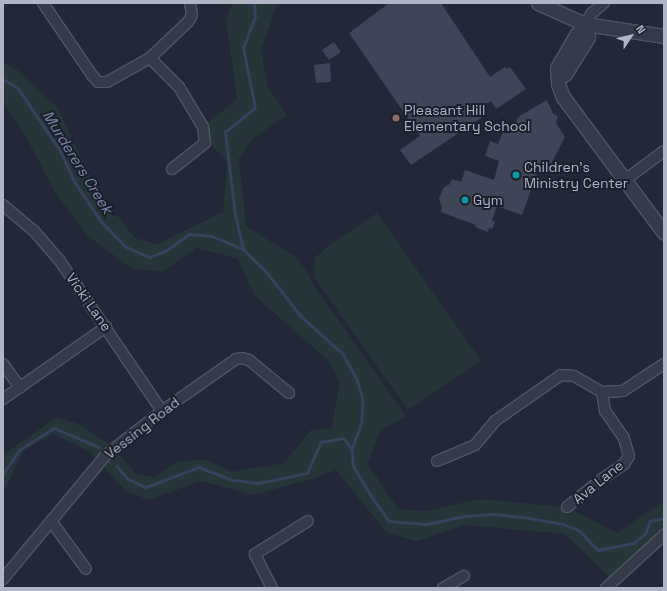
<!DOCTYPE html>
<style>
body{margin:0}
#map{position:relative;width:667px;height:591px;overflow:hidden;background:#222837;font-family:"Space Grotesk",sans-serif}
div>[style]{position:absolute}
[style*='--x']{left:calc(var(--x)*1px);top:calc(var(--y)*1px);width:calc(var(--w)*1px);rotate:calc(var(--a)*1deg)}
.green>*{inset:0;background:#253539}
.stream>*{height:2.5px;margin:-1.25px;padding:0 1.25px;transform-origin:1.25px;border-radius:1.25px;background:#36415e}
.building>*{inset:0;background:#3e4557}
.roads{filter:drop-shadow(1px 0 #505562) drop-shadow(-1px 0 #505562) drop-shadow(0 1px #505562) drop-shadow(0 -1px #505562)}
.minor>*{height:10px;margin:-5px;padding:0 5px;transform-origin:5px;border-radius:5px;background:#353a48}
.tertiary>*{height:13px;margin:-6.5px;padding:0 6.5px;transform-origin:6.5px;border-radius:6.5px;background:#353a48}
.dots>*{width:11px;height:11px;translate:-50% -50%;box-sizing:border-box;border:2px solid #1b1f2c;border-radius:50%}
span{translate:-50% -50%;white-space:nowrap;text-align:center;line-height:1.15;-webkit-text-stroke:4px #1b1f2c;paint-order:stroke}
.poi-label{font-size:14px;color:#b0b5c4}
.left{translate:0 -50%;text-align:left}
.street-label{font-size:14px;color:#b0b5c4}
.water-label{font-size:15px;color:#7987ab;font-style:italic}
.frame{position:absolute;inset:0;border:4px solid #b0b5c4;pointer-events:none}
.north{position:absolute;left:611px;top:16px;width:40px;height:40px;-webkit-text-stroke:3px #1b1f2c;paint-order:stroke;rotate:55deg;font-size:11px;font-weight:700;line-height:16px;text-align:center;color:#b0b5c4}
.north::after{content:'';display:block;margin:auto;width:14px;height:18px;background:#b0b5c4;clip-path:polygon(50% 0,100% 100%,50% 72%,0 100%)}
</style>
<div id="map">
<div class="green">
<i style="clip-path:polygon(233px 3px,278px 3px,261px 49px,268px 87px,287px 115px,254px 138px,239px 158px,246px 226px,296px 257px,304px 267px,315px 287px,406px 416px,380px 431px,368px 464px,398px 509px,428px 511px,479px 499px,567px 507px,617px 533px,664px 501px,664px 537px,614px 582px,565px 534px,464px 525px,417px 541px,387px 533px,336px 470px,313px 479px,252px 495px,201px 481px,148px 500px,126px 491px,89px 451px,53px 434px,24px 450px,3px 493px,3px 455px,57px 417px,81px 425px,114px 448px,136px 474px,154px 477px,177px 462px,205px 459px,232px 472px,284px 463px,311px 430px,331px 428px,340px 383px,330px 362px,255px 296px,237px 258px,196px 248px,162px 272px,131px 268px,88px 236px,56px 194px,24px 133px,3px 104px,3px 62px,16px 69px,57px 107px,96px 188px,135px 238px,157px 244px,223px 212px,227px 161px,209px 143px,203px 127px,237px 99px,226px 19px)"></i>
<i style="clip-path:polygon(377px 213px,481px 361px,408px 410px,314px 277px,315px 258px,328px 246px)"></i>
</div>
<div class="stream">
<i style="--x:3;--y:79;--w:17;--a:31"></i>
<i style="--x:18;--y:88;--w:75;--a:55.9"></i>
<i style="--x:60;--y:150;--w:35;--a:65"></i>
<i style="--x:75;--y:182;--w:47;--a:56.3"></i>
<i style="--x:101;--y:221;--w:36;--a:46"></i>
<i style="--x:126;--y:247;--w:26;--a:23"></i>
<i style="--x:150;--y:257;--w:18;--a:-22"></i>
<i style="--x:167;--y:250;--w:27;--a:-36"></i>
<i style="--x:189;--y:234;--w:23;--a:5"></i>
<i style="--x:212;--y:236;--w:34;--a:23"></i>
<i style="--x:243;--y:249;--w:29;--a:44"></i>
<i style="--x:264;--y:269;--w:60;--a:51.8"></i>
<i style="--x:301;--y:316;--w:57;--a:42.1"></i>
<i style="--x:343;--y:354;--w:29;--a:61"></i>
<i style="--x:357;--y:379;--w:22;--a:74"></i>
<i style="--x:363;--y:400;--w:22;--a:93"></i>
<i style="--x:362;--y:422;--w:29;--a:110"></i>
<i style="--x:352;--y:449;--w:16;--a:86"></i>
<i style="--x:353;--y:465;--w:30;--a:60"></i>
<i style="--x:368;--y:491;--w:37;--a:55"></i>
<i style="--x:389;--y:521;--w:38;--a:5"></i>
<i style="--x:427;--y:524;--w:39;--a:-12"></i>
<i style="--x:465;--y:516;--w:29;--a:-4"></i>
<i style="--x:494;--y:514;--w:29;--a:6"></i>
<i style="--x:523;--y:517;--w:41;--a:9.9"></i>
<i style="--x:563;--y:524;--w:18;--a:22"></i>
<i style="--x:580;--y:531;--w:26;--a:47"></i>
<i style="--x:598;--y:550;--w:37;--a:-11"></i>
<i style="--x:634;--y:543;--w:14;--a:-39"></i>
<i style="--x:645;--y:534;--w:14;--a:-69"></i>
<i style="--x:650;--y:521;--w:14;--a:-12"></i>
<i style="--x:243;--y:249;--w:35;--a:-103"></i>
<i style="--x:235;--y:215;--w:84;--a:-96.9"></i>
<i style="--x:225;--y:132;--w:38;--a:-39"></i>
<i style="--x:255;--y:108;--w:61;--a:-101.3"></i>
<i style="--x:243;--y:48;--w:33;--a:-69"></i>
<i style="--x:255;--y:17;--w:14;--a:-94"></i>
<i style="--x:117;--y:466;--w:17;--a:50"></i>
<i style="--x:128;--y:479;--w:20;--a:24"></i>
<i style="--x:146;--y:487;--w:57;--a:-20.7"></i>
<i style="--x:199;--y:467;--w:36;--a:21"></i>
<i style="--x:233;--y:480;--w:26;--a:7"></i>
<i style="--x:259;--y:483;--w:49;--a:-11.8"></i>
<i style="--x:307;--y:473;--w:34;--a:-66"></i>
<i style="--x:321;--y:442;--w:23;--a:-10"></i>
<i style="--x:344;--y:438;--w:14;--a:54"></i>
<i style="--x:3;--y:474;--w:29;--a:-56"></i>
<i style="--x:19;--y:450;--w:41;--a:-32.2"></i>
<i style="--x:54;--y:428;--w:49;--a:22.9"></i>
</div>
<div class="building">
<i style="clip-path:polygon(389px 3px,441px 3px,490px 77px,505px 67px,507px 69px,510px 67px,526px 89px,496px 109px,491px 101px,479px 108px,484px 116px,411px 165px,400px 150px,420px 136px,349px 33px)"></i>
<i style="clip-path:polygon(334px 42px,341px 52px,329px 60px,322px 50px)"></i>
<i style="clip-path:polygon(330px 63px,331px 82px,316px 83px,314px 65px)"></i>
<i style="clip-path:polygon(547px 100px,553px 114px,558px 116px,556px 123px,565px 137px,551px 164px,542px 160px,522px 215px,497px 206px,492px 220px,495px 222px,492px 229px,489px 228px,488px 232px,475px 227px,476px 225px,441px 212px,442px 207px,439px 199px,443px 188px,450px 184px,452px 179px,461px 182px,465px 170px,494px 180px,499px 161px,485px 156px,490px 141px,498px 144px,505px 127px,516px 123px,518px 117px)"></i>
</div>
<div class="roads">
<div class="minor">
<i style="--x:43;--y:3;--w:87;--a:55.8"></i>
<i style="--x:92;--y:75;--w:9;--a:49"></i>
<i style="--x:98;--y:82;--w:9;--a:0"></i>
<i style="--x:107;--y:82;--w:49;--a:-29.2"></i>
<i style="--x:150;--y:58;--w:52;--a:-43.5"></i>
<i style="--x:188;--y:22;--w:8;--a:-60"></i>
<i style="--x:192;--y:15;--w:12;--a:-99"></i>
<i style="--x:585;--y:24;--w:13;--a:-58"></i>
<i style="--x:592;--y:13;--w:16;--a:-40"></i>
<i style="--x:150;--y:58;--w:41;--a:45"></i>
<i style="--x:179;--y:87;--w:47;--a:59"></i>
<i style="--x:203;--y:127;--w:16;--a:83"></i>
<i style="--x:205;--y:143;--w:42;--a:141.8"></i>
<i style="--x:625;--y:180;--w:49;--a:-36.6"></i>
<i style="--x:3;--y:205;--w:40;--a:40"></i>
<i style="--x:34;--y:231;--w:40;--a:49"></i>
<i style="--x:60;--y:261;--w:181;--a:55.8"></i>
<i style="--x:3;--y:364;--w:29;--a:54"></i>
<i style="--x:3;--y:399;--w:126;--a:-35"></i>
<i style="--x:437;--y:461;--w:41;--a:-22.8"></i>
<i style="--x:475;--y:445;--w:31;--a:-50"></i>
<i style="--x:495;--y:421;--w:80;--a:-34.9"></i>
<i style="--x:561;--y:375;--w:13;--a:4"></i>
<i style="--x:574;--y:376;--w:32;--a:30"></i>
<i style="--x:602;--y:392;--w:21;--a:-3"></i>
<i style="--x:623;--y:391;--w:49;--a:-33.4"></i>
<i style="--x:567;--y:507;--w:45;--a:-38.7"></i>
<i style="--x:602;--y:479;--w:27;--a:-34"></i>
<i style="--x:624;--y:464;--w:9;--a:-58"></i>
<i style="--x:629;--y:456;--w:19;--a:-106"></i>
<i style="--x:624;--y:438;--w:33;--a:-125"></i>
<i style="--x:605;--y:411;--w:19;--a:-99"></i>
<i style="--x:51;--y:521;--w:59;--a:53.9"></i>
<i style="--x:3;--y:579;--w:161;--a:-50.3"></i>
<i style="--x:106;--y:455;--w:71;--a:-38.2"></i>
<i style="--x:162;--y:411;--w:90;--a:-35.1"></i>
<i style="--x:236;--y:359;--w:6;--a:-9"></i>
<i style="--x:242;--y:358;--w:7;--a:16"></i>
<i style="--x:249;--y:360;--w:52;--a:39.5"></i>
<i style="--x:272;--y:588;--w:38;--a:-117"></i>
<i style="--x:255;--y:554;--w:62;--a:-31.9"></i>
<i style="--x:443;--y:588;--w:24;--a:-30"></i>
<i style="--x:606;--y:588;--w:79;--a:-42.4"></i>
</div>
<div class="tertiary">
<i style="--x:538;--y:3;--w:51;--a:24.1"></i>
<i style="--x:585;--y:24;--w:80;--a:8.6"></i>
<i style="--x:585;--y:24;--w:14;--a:129"></i>
<i style="--x:576;--y:35;--w:38;--a:120"></i>
<i style="--x:557;--y:68;--w:16;--a:86"></i>
<i style="--x:558;--y:84;--w:14;--a:69"></i>
<i style="--x:563;--y:97;--w:169;--a:53.4"></i>
<i style="--x:558;--y:78;--w:8;--a:-30"></i>
<i style="--x:565;--y:74;--w:44;--a:-58.1"></i>
<i style="--x:588;--y:37;--w:13;--a:-103"></i>
</div>
</div>
<div class="dots">
<i style="left:396px;top:118px;background:#8d6e63"></i>
<i style="left:516px;top:175px;background:#0f9aa8"></i>
<i style="left:465px;top:200px;background:#0f9aa8"></i>
</div>
<div class="poi-label">
<span class="left" style="left:404px;top:118px">Pleasant Hill<br>Elementary School</span>
<span class="left" style="left:524px;top:175px">Children's<br>Ministry Center</span>
<span class="left" style="left:473px;top:200px">Gym</span>
</div>
<div class="street-label">
<span style="left:89px;top:302px;rotate:55deg">Vicki Lane</span>
<span style="left:142px;top:428px;rotate:-38deg">Vessing Road</span>
<span style="left:598px;top:482px;rotate:-39deg">Ava Lane</span>
</div>
<div class="water-label">
<span style="left:78px;top:162px;rotate:58deg">Murderers Creek</span>
</div>
<div class="frame"></div>
<div class="north">N</div>
</div>
